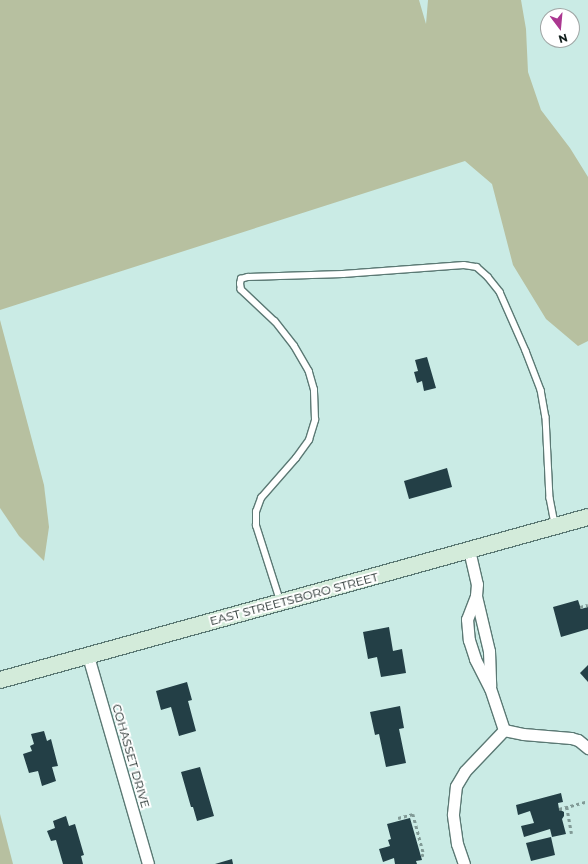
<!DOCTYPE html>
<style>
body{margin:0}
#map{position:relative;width:588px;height:864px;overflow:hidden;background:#caebe5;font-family:Montserrat,sans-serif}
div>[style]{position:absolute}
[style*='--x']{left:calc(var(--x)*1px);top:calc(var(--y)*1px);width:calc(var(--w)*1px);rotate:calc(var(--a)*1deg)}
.green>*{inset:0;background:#b7c0a0}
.building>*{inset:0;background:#233f46}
.path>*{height:2.5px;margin-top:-1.25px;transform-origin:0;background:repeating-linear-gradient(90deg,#819a96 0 3px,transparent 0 6px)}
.roads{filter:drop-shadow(1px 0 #5b7974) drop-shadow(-1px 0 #5b7974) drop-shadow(0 1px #5b7974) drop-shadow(0 -1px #5b7974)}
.service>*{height:5.5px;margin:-2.75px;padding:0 2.75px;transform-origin:2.75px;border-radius:2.75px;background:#fff}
.minor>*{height:11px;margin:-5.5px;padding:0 5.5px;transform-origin:5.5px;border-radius:5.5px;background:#fff}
.secondary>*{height:16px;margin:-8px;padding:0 8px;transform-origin:8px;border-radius:8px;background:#d3ebda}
span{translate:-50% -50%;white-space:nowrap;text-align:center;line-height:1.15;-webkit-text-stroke:4px #fff;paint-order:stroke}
.street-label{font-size:12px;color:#101d1b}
.north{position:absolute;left:540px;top:8px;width:40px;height:40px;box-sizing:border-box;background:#fff;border:1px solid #9fa5a4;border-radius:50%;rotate:164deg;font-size:11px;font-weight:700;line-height:16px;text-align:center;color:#101d1b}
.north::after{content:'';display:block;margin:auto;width:14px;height:18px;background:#ab3790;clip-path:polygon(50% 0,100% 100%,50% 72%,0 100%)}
</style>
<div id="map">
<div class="green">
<i style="clip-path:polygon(0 0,419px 0,426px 24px,428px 0,521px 0,526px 29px,528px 72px,541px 110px,570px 148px,588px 177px,588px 341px,578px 346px,546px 319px,513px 265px,492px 184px,465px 161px,0 310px)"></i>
<i style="clip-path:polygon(0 320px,44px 485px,49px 527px,44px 561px,19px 536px,0 508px)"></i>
<i style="clip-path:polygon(0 814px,13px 864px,0 864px)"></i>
</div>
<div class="building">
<i style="clip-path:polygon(427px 357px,436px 388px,424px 391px,422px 381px,417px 383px,414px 372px,418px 371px,415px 360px)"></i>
<i style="clip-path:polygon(447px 468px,452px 487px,409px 499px,404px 481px)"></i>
<i style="clip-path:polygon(578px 600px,581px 609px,588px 607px,588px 629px,561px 637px,553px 607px)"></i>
<i style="clip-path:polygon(389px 627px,393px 651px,402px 649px,406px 673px,381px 677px,377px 657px,368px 659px,363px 632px)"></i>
<i style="clip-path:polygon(588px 665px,588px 682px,580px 673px)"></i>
<i style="clip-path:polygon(187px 682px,192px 700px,188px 701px,196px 731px,179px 736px,171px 707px,161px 710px,156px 691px)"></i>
<i style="clip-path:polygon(400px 706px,404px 728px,399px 729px,406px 763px,386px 767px,379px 734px,375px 735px,370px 712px)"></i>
<i style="clip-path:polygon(44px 731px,47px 741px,51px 739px,58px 766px,52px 767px,56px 781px,42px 786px,38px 771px,29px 773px,23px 754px,32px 751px,30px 746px,34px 744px,31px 734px)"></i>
<i style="clip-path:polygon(200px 767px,214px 816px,197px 821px,193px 807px,191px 807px,181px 772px)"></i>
<i style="clip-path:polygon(561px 793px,563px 802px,558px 803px,559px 809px,564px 812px,564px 816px,562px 819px,566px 834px,552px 837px,550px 829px,524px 837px,521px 826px,534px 823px,530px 811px,518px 815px,516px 805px)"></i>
<i style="clip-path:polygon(66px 816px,69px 826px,75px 824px,84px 855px,81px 856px,83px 864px,63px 864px,56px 840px,51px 841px,47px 831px,55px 828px,53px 821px)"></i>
<i style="clip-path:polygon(410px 818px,422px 860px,416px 861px,417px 864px,395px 864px,394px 858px,383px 862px,379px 849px,390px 846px,388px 840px,391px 839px,387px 824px)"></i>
<i style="clip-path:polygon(551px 837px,555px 855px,531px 861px,526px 843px)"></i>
<i style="clip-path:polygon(232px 859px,233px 864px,215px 864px)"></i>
</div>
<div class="path">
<i style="--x:580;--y:607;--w:8;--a:-14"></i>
<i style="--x:567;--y:807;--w:27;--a:80"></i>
<i style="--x:559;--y:809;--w:30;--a:-15"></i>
<i style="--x:398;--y:818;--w:16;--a:-15"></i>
<i style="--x:413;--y:814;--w:42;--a:75"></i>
<i style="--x:424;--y:855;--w:3;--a:162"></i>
</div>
<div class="roads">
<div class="service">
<i style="--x:280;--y:601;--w:79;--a:-107.7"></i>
<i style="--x:256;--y:526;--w:14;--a:-90"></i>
<i style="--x:256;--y:512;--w:15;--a:-70"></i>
<i style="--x:261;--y:498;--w:53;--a:-48.8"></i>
<i style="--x:296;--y:458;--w:22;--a:-54"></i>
<i style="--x:309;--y:440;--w:21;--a:-73"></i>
<i style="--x:315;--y:420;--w:30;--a:-92"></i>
<i style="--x:314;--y:390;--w:19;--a:-106"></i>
<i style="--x:309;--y:372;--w:30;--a:-120"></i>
<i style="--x:294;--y:346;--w:31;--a:-128"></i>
<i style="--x:275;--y:322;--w:47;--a:-136.7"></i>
<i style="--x:241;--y:290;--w:6;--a:-99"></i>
<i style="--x:240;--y:284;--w:5;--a:-79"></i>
<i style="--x:241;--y:279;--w:7;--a:-16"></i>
<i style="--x:248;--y:277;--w:95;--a:-1.8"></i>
<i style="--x:343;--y:274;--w:121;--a:-4.3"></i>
<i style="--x:464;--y:265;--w:13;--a:9"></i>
<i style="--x:477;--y:267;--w:15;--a:42"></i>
<i style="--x:488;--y:277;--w:19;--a:51"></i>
<i style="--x:500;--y:292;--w:64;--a:66.2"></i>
<i style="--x:526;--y:351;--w:42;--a:69"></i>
<i style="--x:541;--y:390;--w:27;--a:80"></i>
<i style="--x:546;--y:417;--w:81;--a:87.2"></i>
<i style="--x:550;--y:498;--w:26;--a:79"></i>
</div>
<div class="minor">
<i style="--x:469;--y:550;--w:35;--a:77"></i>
<i style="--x:477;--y:584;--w:12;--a:95"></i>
<i style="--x:476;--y:596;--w:25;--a:111"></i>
<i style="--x:467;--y:619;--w:21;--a:85"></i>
<i style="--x:469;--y:640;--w:20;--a:72"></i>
<i style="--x:475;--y:659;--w:33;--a:63"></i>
<i style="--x:490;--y:688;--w:44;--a:71.6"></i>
<i style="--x:476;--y:596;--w:57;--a:76.7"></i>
<i style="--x:489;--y:651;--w:35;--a:88"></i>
<i style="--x:88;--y:656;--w:216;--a:73.9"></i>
<i style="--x:464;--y:864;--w:21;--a:-109"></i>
<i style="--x:457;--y:844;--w:30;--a:-98"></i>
<i style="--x:453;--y:814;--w:28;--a:-84"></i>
<i style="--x:456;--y:786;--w:17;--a:-59"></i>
<i style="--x:465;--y:771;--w:57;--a:-46.4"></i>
<i style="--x:504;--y:730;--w:19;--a:12"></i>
<i style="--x:523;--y:734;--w:48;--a:4.8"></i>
<i style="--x:571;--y:738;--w:7;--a:16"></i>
<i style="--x:578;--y:740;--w:13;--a:39"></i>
</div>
<div class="secondary">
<i style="--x:0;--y:680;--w:610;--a:-15.49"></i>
</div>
</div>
<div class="street-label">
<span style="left:294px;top:599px;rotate:-15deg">EAST STREETSBORO STREET</span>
<span style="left:131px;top:756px;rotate:74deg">COHASSET DRIVE</span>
</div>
<div class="north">N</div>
</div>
